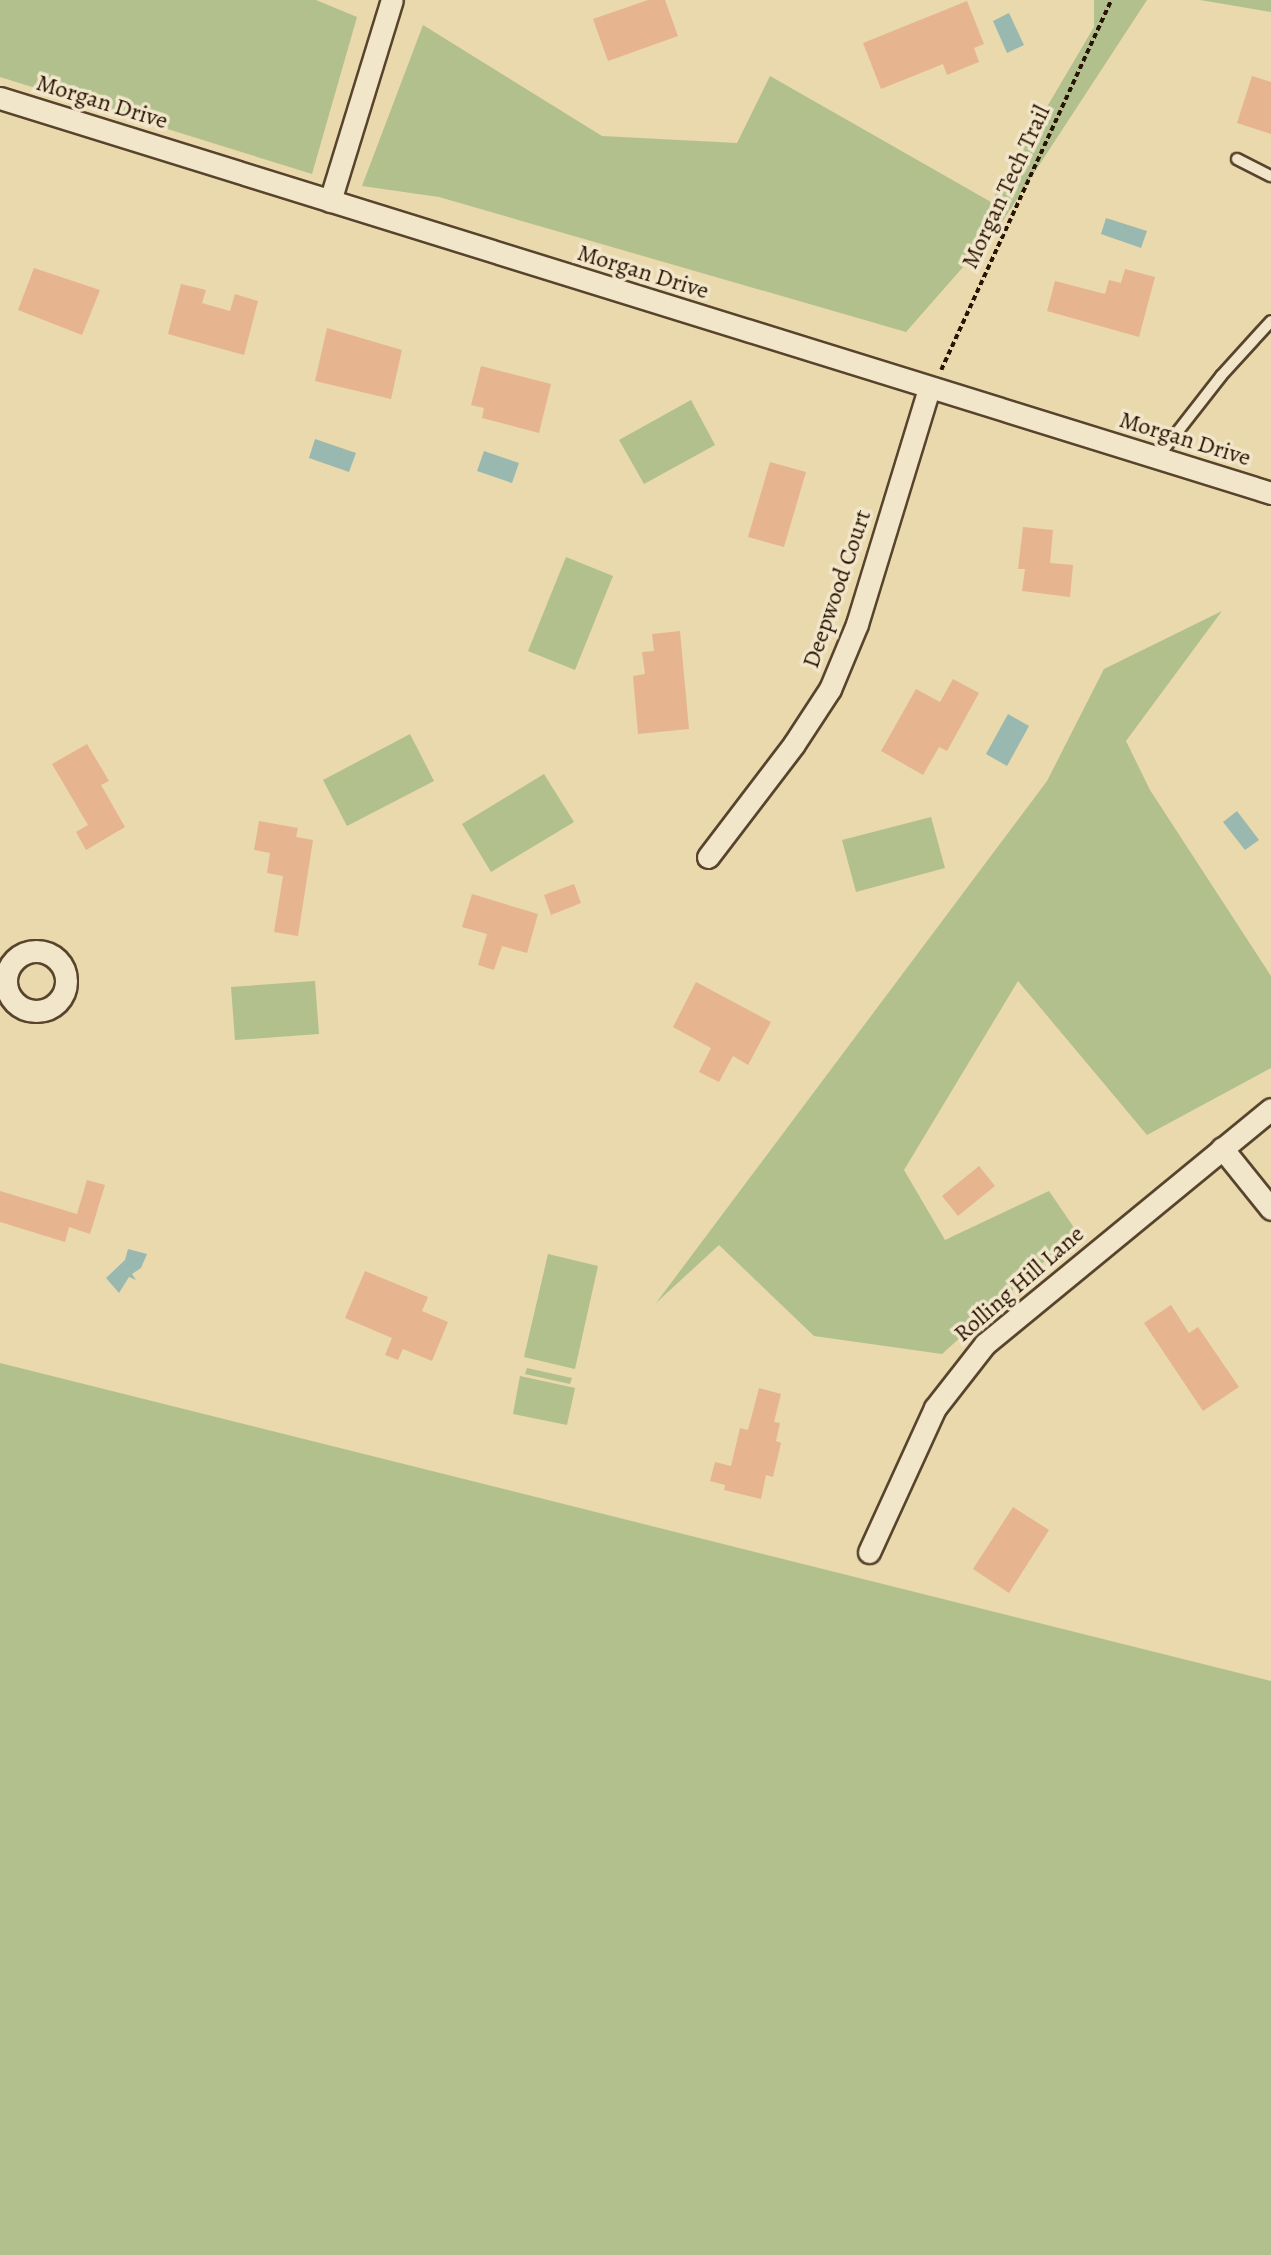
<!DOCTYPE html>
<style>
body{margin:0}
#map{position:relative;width:1271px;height:2255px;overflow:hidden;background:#e9d9ad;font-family:Alegreya,serif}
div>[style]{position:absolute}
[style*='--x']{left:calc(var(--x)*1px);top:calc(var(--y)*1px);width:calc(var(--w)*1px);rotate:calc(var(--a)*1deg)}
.green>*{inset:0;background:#b1c08d}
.water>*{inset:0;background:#99b9b0}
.building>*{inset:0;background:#e7b490}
.path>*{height:3.5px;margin-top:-1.75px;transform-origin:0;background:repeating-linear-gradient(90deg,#281202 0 5px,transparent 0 8.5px)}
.roads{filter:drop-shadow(2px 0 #58442d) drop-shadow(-2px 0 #58442d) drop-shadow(0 2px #58442d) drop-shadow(0 -2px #58442d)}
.lane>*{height:10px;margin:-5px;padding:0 5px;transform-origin:5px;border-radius:5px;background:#f1e6ca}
.street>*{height:21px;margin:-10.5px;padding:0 10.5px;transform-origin:10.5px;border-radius:10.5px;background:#f1e6ca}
.street>.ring{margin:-10.5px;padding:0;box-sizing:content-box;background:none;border:21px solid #f1e6ca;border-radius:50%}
span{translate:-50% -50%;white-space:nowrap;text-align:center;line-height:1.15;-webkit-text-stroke:7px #f1e6ca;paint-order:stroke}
.street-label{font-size:24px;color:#281202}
</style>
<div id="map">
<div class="green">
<i style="clip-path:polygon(0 0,316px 0,357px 17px,312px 174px,0 77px)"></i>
<i style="clip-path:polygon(1094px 0,1147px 0,1000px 225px,906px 332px,439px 197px,362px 186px,423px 25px,602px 136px,737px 143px,770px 76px,991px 202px,1094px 27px)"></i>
<i style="clip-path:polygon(1200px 0,1271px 0,1271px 12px)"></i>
<i style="clip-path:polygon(691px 400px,715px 445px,644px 484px,619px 440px)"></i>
<i style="clip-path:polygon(566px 557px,613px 576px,575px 670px,528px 651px)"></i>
<i style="clip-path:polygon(1222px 611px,1126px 741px,1150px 790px,1271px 976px,1271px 1068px,1147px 1135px,1018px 981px,904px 1170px,945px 1240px,1049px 1191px,1077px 1232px,942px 1354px,814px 1336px,719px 1245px,656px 1303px,1047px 781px,1104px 669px)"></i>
<i style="clip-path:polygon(410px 734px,434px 781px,347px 826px,323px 780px)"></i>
<i style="clip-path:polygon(544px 774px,574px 822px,491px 872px,462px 824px)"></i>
<i style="clip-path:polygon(931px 817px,945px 868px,856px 892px,842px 840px)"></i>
<i style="clip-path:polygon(315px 981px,319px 1034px,235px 1040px,231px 987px)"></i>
<i style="clip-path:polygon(548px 1254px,598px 1266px,575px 1369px,524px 1357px)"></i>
<i style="clip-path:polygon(0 1363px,1271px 1681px,1271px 2255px,0 2255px)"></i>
<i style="clip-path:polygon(527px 1368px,572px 1378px,570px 1384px,525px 1374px)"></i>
<i style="clip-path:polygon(520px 1376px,575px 1388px,567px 1425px,513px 1414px)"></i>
</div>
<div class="water">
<i style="clip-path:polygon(1009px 13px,1024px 45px,1007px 53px,993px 21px)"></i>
<i style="clip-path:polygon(1106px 218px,1147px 231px,1141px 248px,1101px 234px)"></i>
<i style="clip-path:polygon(315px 439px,356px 453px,349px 472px,309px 458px)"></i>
<i style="clip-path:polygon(484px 451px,519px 463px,512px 483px,477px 471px)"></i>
<i style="clip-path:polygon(1008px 714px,1029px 726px,1007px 766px,986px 754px)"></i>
<i style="clip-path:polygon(1237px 811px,1259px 840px,1245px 850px,1223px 822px)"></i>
<i style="clip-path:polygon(128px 1249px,147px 1254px,141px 1268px,132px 1274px,136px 1280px,129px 1277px,119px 1293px,106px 1278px,125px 1260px)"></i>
</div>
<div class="building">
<i style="clip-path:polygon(648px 0,665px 0,678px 36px,608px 61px,593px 19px)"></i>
<i style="clip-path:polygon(967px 1px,984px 44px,974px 48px,979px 62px,947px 75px,943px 64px,881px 89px,863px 43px)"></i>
<i style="clip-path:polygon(1252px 76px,1271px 82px,1271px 134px,1237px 123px)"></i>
<i style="clip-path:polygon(34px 268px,100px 290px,82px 335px,18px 310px)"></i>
<i style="clip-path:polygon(1125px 269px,1155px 277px,1139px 337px,1047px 311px,1055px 281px,1105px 294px,1109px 280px,1121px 283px)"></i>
<i style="clip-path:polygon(181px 284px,206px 290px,202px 303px,230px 311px,235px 294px,258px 301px,244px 355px,168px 334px)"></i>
<i style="clip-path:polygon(327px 328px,402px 350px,391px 399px,315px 381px)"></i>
<i style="clip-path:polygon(481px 366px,551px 384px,539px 433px,482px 418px,484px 408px,471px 405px)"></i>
<i style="clip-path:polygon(770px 462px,806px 472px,784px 547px,748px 537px)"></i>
<i style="clip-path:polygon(1023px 527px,1053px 530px,1050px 563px,1073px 565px,1070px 597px,1022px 591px,1025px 569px,1018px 569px)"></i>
<i style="clip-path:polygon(680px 631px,689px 729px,638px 734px,633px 676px,645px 674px,642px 652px,654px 651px,652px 634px)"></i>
<i style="clip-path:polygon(953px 679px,979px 693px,947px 751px,939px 747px,923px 775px,881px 751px,916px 689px,940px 702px)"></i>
<i style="clip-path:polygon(87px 744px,109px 781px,101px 785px,125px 827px,86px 850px,76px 832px,88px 825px,52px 764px)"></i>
<i style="clip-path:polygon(259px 821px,298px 828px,296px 837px,313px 840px,298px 936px,274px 932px,283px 876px,267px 873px,270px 853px,254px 850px)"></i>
<i style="clip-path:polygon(574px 884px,581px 903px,551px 915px,544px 895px)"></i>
<i style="clip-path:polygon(472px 894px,538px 914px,527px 953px,502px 946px,494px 970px,478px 965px,487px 934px,462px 927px)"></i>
<i style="clip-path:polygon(696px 982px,771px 1022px,748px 1065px,733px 1056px,719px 1082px,699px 1072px,711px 1048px,673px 1027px)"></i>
<i style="clip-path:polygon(979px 1166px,995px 1186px,958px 1216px,942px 1196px)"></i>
<i style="clip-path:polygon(87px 1180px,105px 1185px,90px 1234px,69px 1227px,65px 1242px,0 1222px,0 1191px,77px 1214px)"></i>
<i style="clip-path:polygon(365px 1271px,428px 1297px,422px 1311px,448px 1322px,432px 1361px,403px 1349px,398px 1360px,385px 1355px,392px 1338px,345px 1318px)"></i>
<i style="clip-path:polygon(1171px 1305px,1189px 1333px,1198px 1327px,1239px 1387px,1203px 1411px,1144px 1323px)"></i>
<i style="clip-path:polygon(759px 1388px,781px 1394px,774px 1422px,780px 1423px,776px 1441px,781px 1443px,773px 1477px,766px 1475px,761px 1499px,724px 1490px,725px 1485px,710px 1481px,715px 1462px,731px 1466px,740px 1428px,748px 1430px)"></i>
<i style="clip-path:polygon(1013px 1507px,1049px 1530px,1009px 1593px,973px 1569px)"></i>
</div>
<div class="path">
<i style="--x:941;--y:370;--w:407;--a:-65.3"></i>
</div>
<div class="roads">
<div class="lane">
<i style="--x:1237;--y:159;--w:38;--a:27"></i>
<i style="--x:1157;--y:458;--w:104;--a:-52"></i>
<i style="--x:1221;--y:376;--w:74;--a:-47.7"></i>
</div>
<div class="street">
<i style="--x:0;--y:98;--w:1331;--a:17.26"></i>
<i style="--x:330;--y:201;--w:210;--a:-72.9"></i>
<i style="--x:708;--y:857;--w:142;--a:-52.7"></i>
<i style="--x:794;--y:744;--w:66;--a:-56.8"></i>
<i style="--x:830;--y:689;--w:70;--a:-67.4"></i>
<i style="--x:857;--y:624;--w:247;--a:-73"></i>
<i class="ring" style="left:6px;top:951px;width:39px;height:39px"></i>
<i style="--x:1222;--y:1148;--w:78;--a:51.2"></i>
<i style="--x:869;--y:1552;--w:158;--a:-65.4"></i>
<i style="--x:935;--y:1408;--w:81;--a:-52"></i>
<i style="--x:985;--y:1344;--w:370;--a:-39.4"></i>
</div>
</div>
<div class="street-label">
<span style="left:102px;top:102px;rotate:17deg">Morgan Drive</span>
<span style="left:1006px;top:187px;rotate:-65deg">Morgan Tech Trail</span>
<span style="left:643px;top:272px;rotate:17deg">Morgan Drive</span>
<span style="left:1185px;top:439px;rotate:17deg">Morgan Drive</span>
<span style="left:837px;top:589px;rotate:-71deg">Deepwood Court</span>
<span style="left:1019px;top:1284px;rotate:-41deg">Rolling Hill Lane</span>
</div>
</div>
